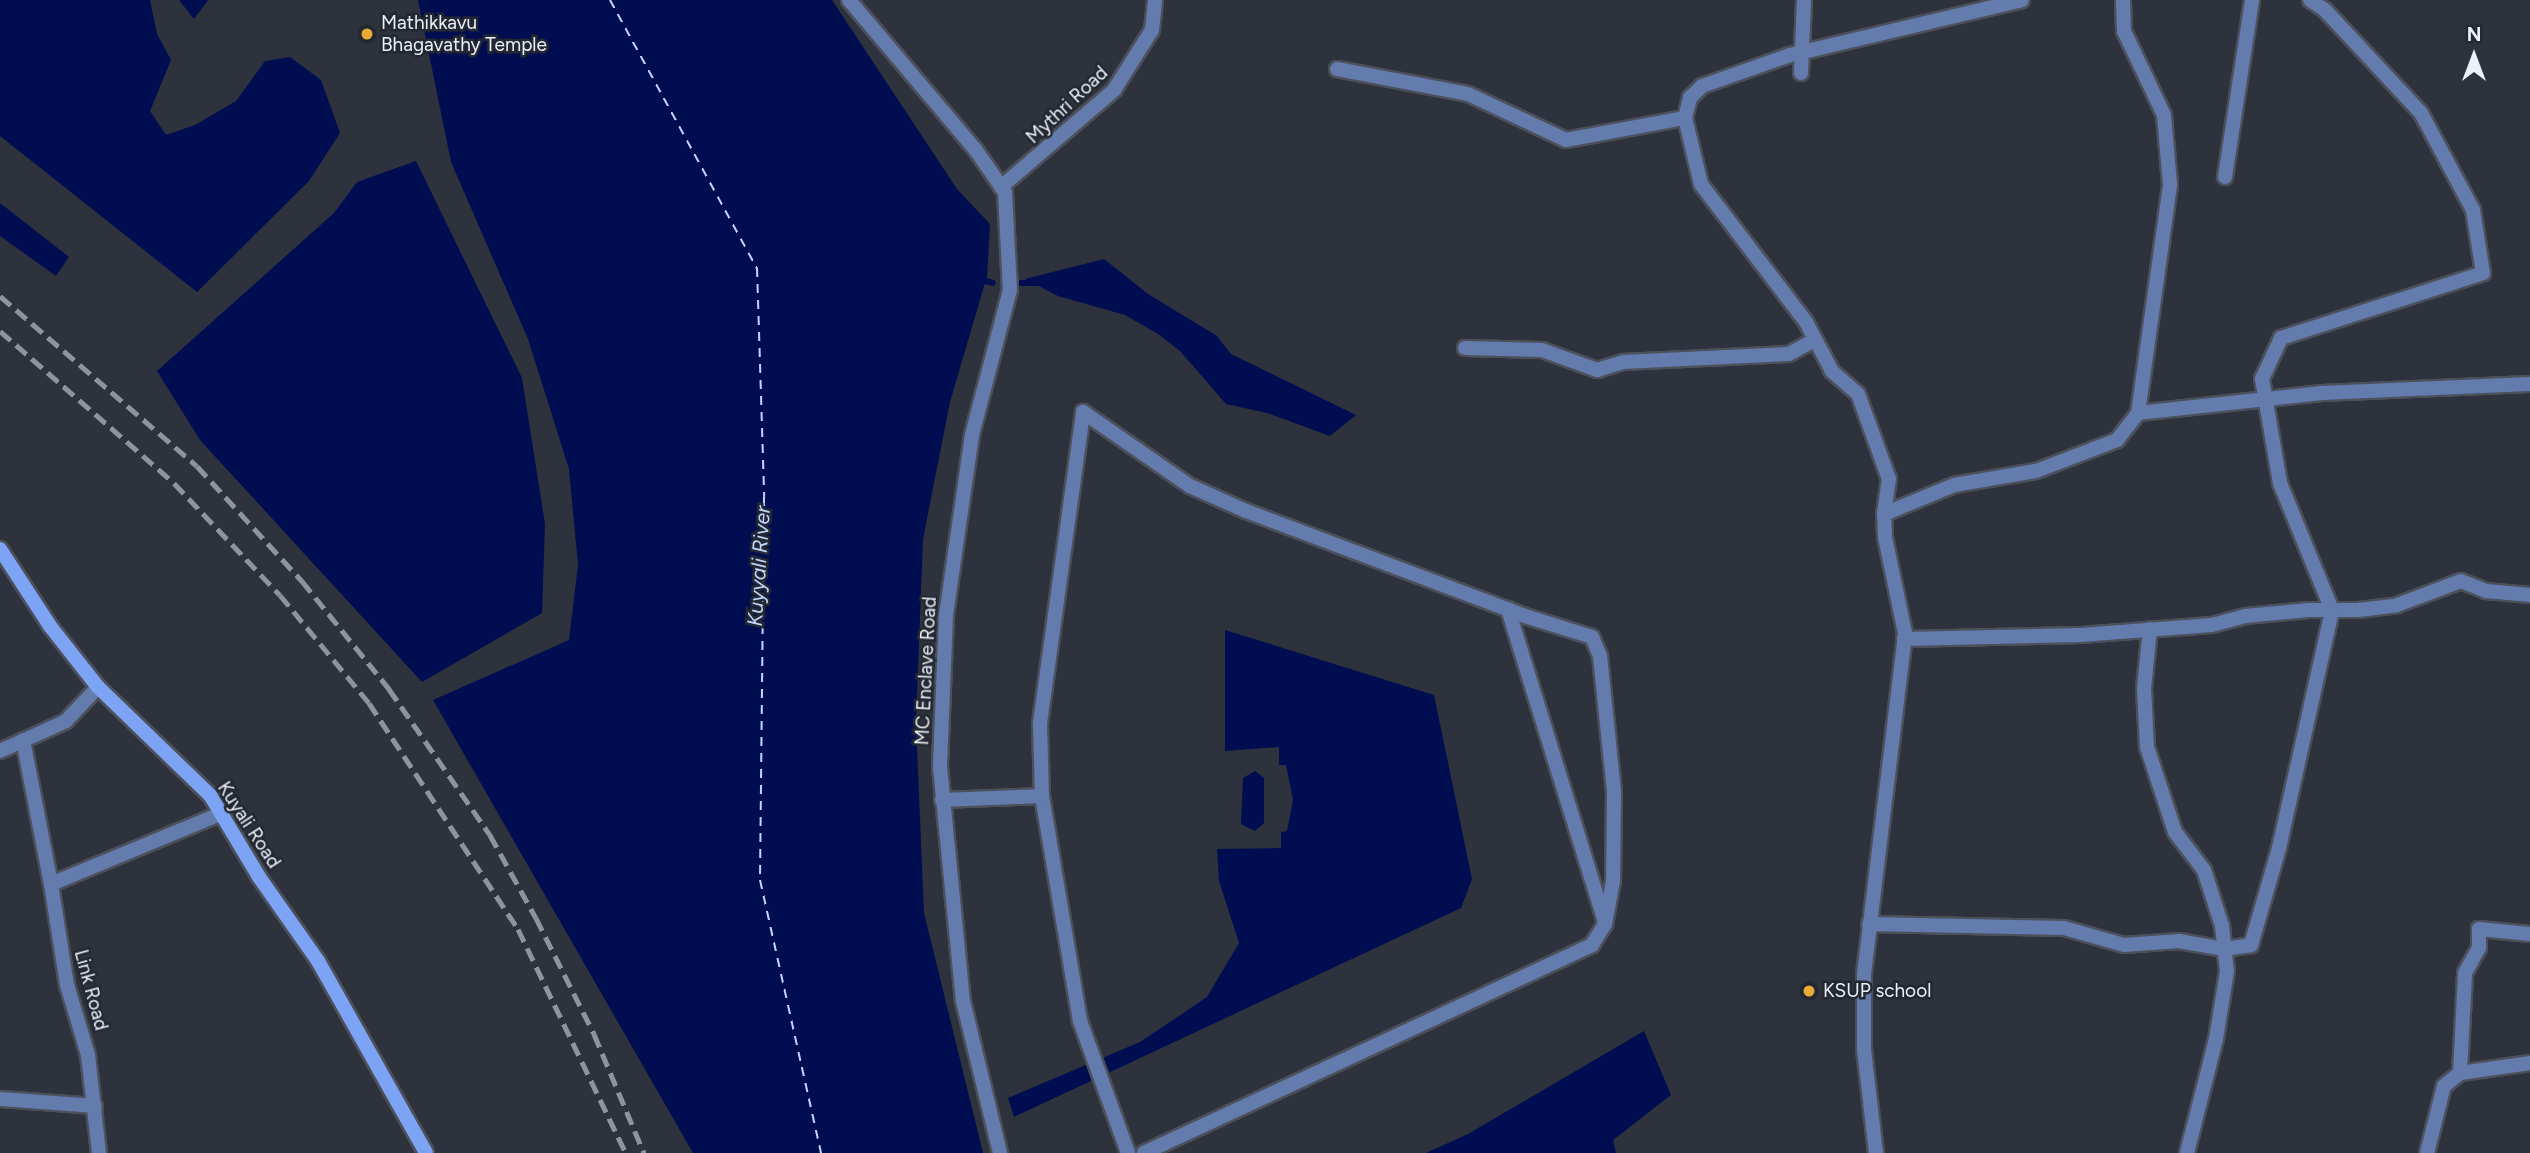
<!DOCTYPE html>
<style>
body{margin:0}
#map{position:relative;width:2530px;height:1153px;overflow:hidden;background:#2d323d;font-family:Figtree,sans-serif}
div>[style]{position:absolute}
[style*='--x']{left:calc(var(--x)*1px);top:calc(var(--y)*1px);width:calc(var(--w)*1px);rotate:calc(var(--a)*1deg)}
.water>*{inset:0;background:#000d51}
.stream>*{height:6px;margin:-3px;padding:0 3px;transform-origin:3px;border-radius:3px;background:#000d51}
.ferry>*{height:2px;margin-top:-1px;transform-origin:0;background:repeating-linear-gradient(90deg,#c1d6ff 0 9px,transparent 0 16px)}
.roads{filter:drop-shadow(2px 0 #4c505b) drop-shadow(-2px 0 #4c505b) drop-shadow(0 2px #4c505b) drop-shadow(0 -2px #4c505b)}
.minor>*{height:14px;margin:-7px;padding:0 7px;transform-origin:7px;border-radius:7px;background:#637cad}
.secondary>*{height:14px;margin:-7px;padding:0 7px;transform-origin:7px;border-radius:7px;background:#7da4f4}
.rail>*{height:5px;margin-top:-2.5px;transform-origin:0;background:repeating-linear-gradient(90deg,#8f939c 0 14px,transparent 0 21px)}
.dots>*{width:19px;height:19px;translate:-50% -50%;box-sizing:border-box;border:4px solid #232832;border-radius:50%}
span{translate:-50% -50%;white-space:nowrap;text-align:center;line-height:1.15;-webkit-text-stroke:5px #232832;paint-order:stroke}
.poi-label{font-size:19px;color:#ecf0f7}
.left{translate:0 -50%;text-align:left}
.street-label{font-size:19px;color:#ecf0f7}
.water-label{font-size:21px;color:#c1d6ff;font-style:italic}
.north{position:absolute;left:2439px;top:21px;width:70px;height:70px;-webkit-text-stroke:5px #232832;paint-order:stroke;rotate:0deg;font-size:19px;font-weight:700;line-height:28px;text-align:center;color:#ecf0f7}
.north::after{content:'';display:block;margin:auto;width:24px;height:32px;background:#ecf0f7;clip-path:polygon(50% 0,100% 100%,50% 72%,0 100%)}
</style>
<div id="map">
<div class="water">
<i style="clip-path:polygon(0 0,150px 0,157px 34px,171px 60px,150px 111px,166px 135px,195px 125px,236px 101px,265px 61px,290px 57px,321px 80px,340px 133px,309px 181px,197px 292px,0 136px)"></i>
<i style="clip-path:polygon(179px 0,208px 0,194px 19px)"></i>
<i style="clip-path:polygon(418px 0,832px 0,957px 189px,990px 224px,987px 276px,950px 402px,923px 539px,916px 723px,924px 913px,983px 1153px,693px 1153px,433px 700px,569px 640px,578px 565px,569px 469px,528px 339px,451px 162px)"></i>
<i style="clip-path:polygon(416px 161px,522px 378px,545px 524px,542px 613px,422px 682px,200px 440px,157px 371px,334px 213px,357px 182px)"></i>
<i style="clip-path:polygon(0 203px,69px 257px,56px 276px,0 236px)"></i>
<i style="clip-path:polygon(1104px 259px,1148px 294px,1217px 336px,1231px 354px,1356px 415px,1330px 436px,1267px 413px,1226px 404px,1180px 351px,1158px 334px,1125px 315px,1058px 296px,1025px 279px)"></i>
<i style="clip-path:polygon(1225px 630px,1434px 695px,1472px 879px,1461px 908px,1014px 1117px,1008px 1098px,1140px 1042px,1207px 997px,1239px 943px,1219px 881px,1217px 849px,1281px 848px,1281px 832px,1287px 831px,1293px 800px,1286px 765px,1279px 765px,1279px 747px,1225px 751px)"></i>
<i style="clip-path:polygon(1255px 771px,1264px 778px,1264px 823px,1255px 831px,1241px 824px,1243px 778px)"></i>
<i style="clip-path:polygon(1644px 1031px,1671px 1095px,1613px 1140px,1616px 1153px,1426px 1153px,1468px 1134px)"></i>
</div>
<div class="stream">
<i style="--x:986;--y:281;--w:7;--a:16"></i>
<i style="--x:1017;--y:283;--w:22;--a:0"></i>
</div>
<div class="ferry">
<i style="--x:610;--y:0;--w:306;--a:61.3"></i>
<i style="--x:757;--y:268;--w:229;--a:88.2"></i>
<i style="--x:764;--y:497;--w:383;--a:90.6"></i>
<i style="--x:760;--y:880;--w:280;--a:77.4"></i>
</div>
<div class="roads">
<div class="minor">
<i style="--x:849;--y:0;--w:195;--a:49.8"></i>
<i style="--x:975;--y:149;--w:52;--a:55.1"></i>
<i style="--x:1005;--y:192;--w:98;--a:87.1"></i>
<i style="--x:1010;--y:290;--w:150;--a:104.7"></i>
<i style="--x:972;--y:435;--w:182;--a:98.2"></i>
<i style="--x:946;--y:615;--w:152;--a:92.3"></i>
<i style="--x:940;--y:767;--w:235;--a:84.4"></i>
<i style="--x:963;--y:1001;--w:156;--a:76.3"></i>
<i style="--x:1337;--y:69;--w:133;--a:10.8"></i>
<i style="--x:1468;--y:94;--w:108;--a:25.1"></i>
<i style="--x:1566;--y:140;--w:121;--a:-10.5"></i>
<i style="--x:1801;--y:73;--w:73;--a:-87.6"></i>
<i style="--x:2225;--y:177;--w:179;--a:-81.3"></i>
<i style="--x:1001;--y:187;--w:149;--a:-40.6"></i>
<i style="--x:1114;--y:90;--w:71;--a:-57.7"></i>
<i style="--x:1152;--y:30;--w:30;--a:-84"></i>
<i style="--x:1465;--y:348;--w:77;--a:1.5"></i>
<i style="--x:1542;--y:350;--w:59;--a:20"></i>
<i style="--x:1597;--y:370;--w:27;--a:-17"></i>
<i style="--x:1623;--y:362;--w:166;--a:-2.8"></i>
<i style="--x:1789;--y:354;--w:29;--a:-29"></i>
<i style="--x:2138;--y:413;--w:185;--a:-6.2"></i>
<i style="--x:2322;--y:393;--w:208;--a:-2.5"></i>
<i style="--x:1884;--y:514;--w:35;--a:-82"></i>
<i style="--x:1889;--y:479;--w:90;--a:-110"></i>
<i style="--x:1858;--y:394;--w:35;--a:-139"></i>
<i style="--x:1832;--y:371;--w:55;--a:-118"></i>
<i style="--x:1806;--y:322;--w:173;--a:-127.3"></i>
<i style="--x:1701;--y:184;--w:68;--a:-103.6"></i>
<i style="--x:1685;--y:118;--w:21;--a:-76"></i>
<i style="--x:1690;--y:98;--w:17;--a:-45"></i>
<i style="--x:1702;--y:86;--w:93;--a:-19.4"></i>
<i style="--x:1790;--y:55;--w:238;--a:-13.3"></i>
<i style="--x:1508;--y:609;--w:328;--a:72.8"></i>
<i style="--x:2150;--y:629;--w:59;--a:95.8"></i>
<i style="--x:2144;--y:688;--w:59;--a:87.1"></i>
<i style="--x:2147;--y:747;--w:89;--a:71.8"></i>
<i style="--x:2175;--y:832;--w:48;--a:52.7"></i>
<i style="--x:2204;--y:870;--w:59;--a:72.2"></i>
<i style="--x:2222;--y:926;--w:45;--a:83.7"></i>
<i style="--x:2227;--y:971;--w:69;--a:99.2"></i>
<i style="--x:2216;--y:1039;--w:118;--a:104.3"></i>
<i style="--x:1904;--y:639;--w:177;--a:-1.3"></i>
<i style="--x:2081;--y:635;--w:131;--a:-4.4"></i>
<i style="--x:2212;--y:625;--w:34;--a:-15"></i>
<i style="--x:2245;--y:616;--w:64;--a:-5.4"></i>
<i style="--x:2309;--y:610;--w:50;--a:0"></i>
<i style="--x:2359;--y:610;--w:38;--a:-7"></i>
<i style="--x:2397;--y:605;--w:68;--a:-20.6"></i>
<i style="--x:2461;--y:581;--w:27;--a:22"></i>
<i style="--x:2486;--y:591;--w:44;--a:5.2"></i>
<i style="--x:23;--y:740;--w:147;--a:79"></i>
<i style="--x:51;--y:884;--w:185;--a:-22.5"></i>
<i style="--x:0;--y:751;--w:72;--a:-24.4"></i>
<i style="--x:66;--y:721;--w:47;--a:-46.7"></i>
<i style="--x:1042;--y:796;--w:228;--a:80.4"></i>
<i style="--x:1080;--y:1021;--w:140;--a:70"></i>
<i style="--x:942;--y:800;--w:100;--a:-2.3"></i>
<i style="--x:1042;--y:796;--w:73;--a:-91.6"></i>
<i style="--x:1040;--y:723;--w:314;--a:-82.1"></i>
<i style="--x:1083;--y:412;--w:130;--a:34.7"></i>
<i style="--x:1190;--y:486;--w:61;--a:24.1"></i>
<i style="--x:1246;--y:511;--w:295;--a:20.6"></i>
<i style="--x:1522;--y:615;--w:73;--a:17.4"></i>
<i style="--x:1592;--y:637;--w:21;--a:67"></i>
<i style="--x:1600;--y:656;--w:136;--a:84.1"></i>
<i style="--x:1614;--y:791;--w:90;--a:90.6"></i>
<i style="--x:1613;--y:881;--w:44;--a:100.5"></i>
<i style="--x:1605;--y:924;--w:25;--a:122"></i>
<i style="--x:1592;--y:945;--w:494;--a:155.1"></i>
<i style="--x:51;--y:884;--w:102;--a:81"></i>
<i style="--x:67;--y:985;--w:73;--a:73.3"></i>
<i style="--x:88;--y:1055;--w:99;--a:83.6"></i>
<i style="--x:1869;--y:924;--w:195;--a:1.2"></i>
<i style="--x:2064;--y:928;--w:62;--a:15.8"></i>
<i style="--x:2124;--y:945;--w:55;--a:-4.2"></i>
<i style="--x:2179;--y:941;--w:46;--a:10.1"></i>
<i style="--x:2224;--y:949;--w:27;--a:-8"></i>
<i style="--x:2251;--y:945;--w:101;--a:-73.9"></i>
<i style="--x:2279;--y:848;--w:244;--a:-77.4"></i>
<i style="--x:2332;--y:610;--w:137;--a:-112.3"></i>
<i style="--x:2280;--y:483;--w:106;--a:-99.8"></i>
<i style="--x:2262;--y:379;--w:45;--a:-65.1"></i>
<i style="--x:2281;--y:338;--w:212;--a:-17.8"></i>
<i style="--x:2483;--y:273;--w:64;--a:-99"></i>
<i style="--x:2473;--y:210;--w:110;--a:-118.2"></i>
<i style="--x:2421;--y:113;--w:141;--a:-133"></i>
<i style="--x:2325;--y:10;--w:18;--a:-146"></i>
<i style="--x:2460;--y:1073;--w:100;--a:-87.1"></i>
<i style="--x:2465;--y:973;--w:29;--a:-61"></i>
<i style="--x:2479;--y:948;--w:19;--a:-90"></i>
<i style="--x:2479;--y:929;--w:51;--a:5.6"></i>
<i style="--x:0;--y:1099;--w:95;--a:4.2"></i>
<i style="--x:1876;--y:1153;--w:104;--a:-96.6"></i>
<i style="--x:1864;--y:1050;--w:76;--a:-90"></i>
<i style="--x:1864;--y:974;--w:343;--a:-83.1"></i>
<i style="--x:1905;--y:633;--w:98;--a:-101.8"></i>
<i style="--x:1885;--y:537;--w:23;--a:-92"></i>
<i style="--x:1884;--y:514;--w:76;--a:-22.5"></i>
<i style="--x:1954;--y:485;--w:83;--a:-9.7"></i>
<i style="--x:2036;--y:471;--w:87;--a:-20.9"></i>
<i style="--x:2117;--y:440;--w:34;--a:-52"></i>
<i style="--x:2138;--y:413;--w:231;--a:-82"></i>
<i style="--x:2170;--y:184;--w:69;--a:-95"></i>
<i style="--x:2164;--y:115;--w:93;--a:-115.5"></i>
<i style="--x:2124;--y:31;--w:31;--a:-92"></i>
<i style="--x:2427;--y:1153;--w:69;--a:-75.8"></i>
<i style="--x:2444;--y:1086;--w:21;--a:-39"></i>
<i style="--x:2460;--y:1073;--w:71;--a:-8.1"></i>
</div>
<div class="secondary">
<i style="--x:0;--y:549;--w:92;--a:57"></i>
<i style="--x:50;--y:626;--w:78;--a:51.8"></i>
<i style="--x:98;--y:687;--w:156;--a:44"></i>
<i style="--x:210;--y:795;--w:96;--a:59.1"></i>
<i style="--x:259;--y:877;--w:103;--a:54.9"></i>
<i style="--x:318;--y:961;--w:220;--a:60.6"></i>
</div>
</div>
<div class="rail">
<i style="--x:0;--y:296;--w:260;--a:40.8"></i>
<i style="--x:197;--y:466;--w:156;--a:47.6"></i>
<i style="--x:302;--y:581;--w:139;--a:51.1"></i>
<i style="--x:389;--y:689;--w:178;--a:55.3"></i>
<i style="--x:490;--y:835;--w:95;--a:61"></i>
<i style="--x:536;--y:918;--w:130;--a:63.4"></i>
<i style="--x:594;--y:1034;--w:129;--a:67.2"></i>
<i style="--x:0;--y:331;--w:231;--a:41.1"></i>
<i style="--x:174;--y:483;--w:154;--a:46.6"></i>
<i style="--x:280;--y:595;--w:140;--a:50.5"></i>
<i style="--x:369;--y:703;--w:271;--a:56.6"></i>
<i style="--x:518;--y:929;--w:249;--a:64.3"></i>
</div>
<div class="dots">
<i style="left:367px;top:34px;background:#eaaa38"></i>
<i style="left:1809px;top:991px;background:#eaaa38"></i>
</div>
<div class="poi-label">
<span class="left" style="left:381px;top:34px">Mathikkavu<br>Bhagavathy Temple</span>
<span class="left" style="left:1823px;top:991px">KSUP school</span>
</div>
<div class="street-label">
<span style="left:1067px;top:105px;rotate:-43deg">Mythri Road</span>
<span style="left:926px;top:671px;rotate:-87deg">MC Enclave Road</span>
<span style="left:249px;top:825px;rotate:57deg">Kuyali Road</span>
<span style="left:91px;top:990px;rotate:75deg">Link Road</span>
</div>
<div class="water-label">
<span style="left:759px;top:566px;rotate:-86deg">Kuyyali River</span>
</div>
<div class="north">N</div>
</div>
